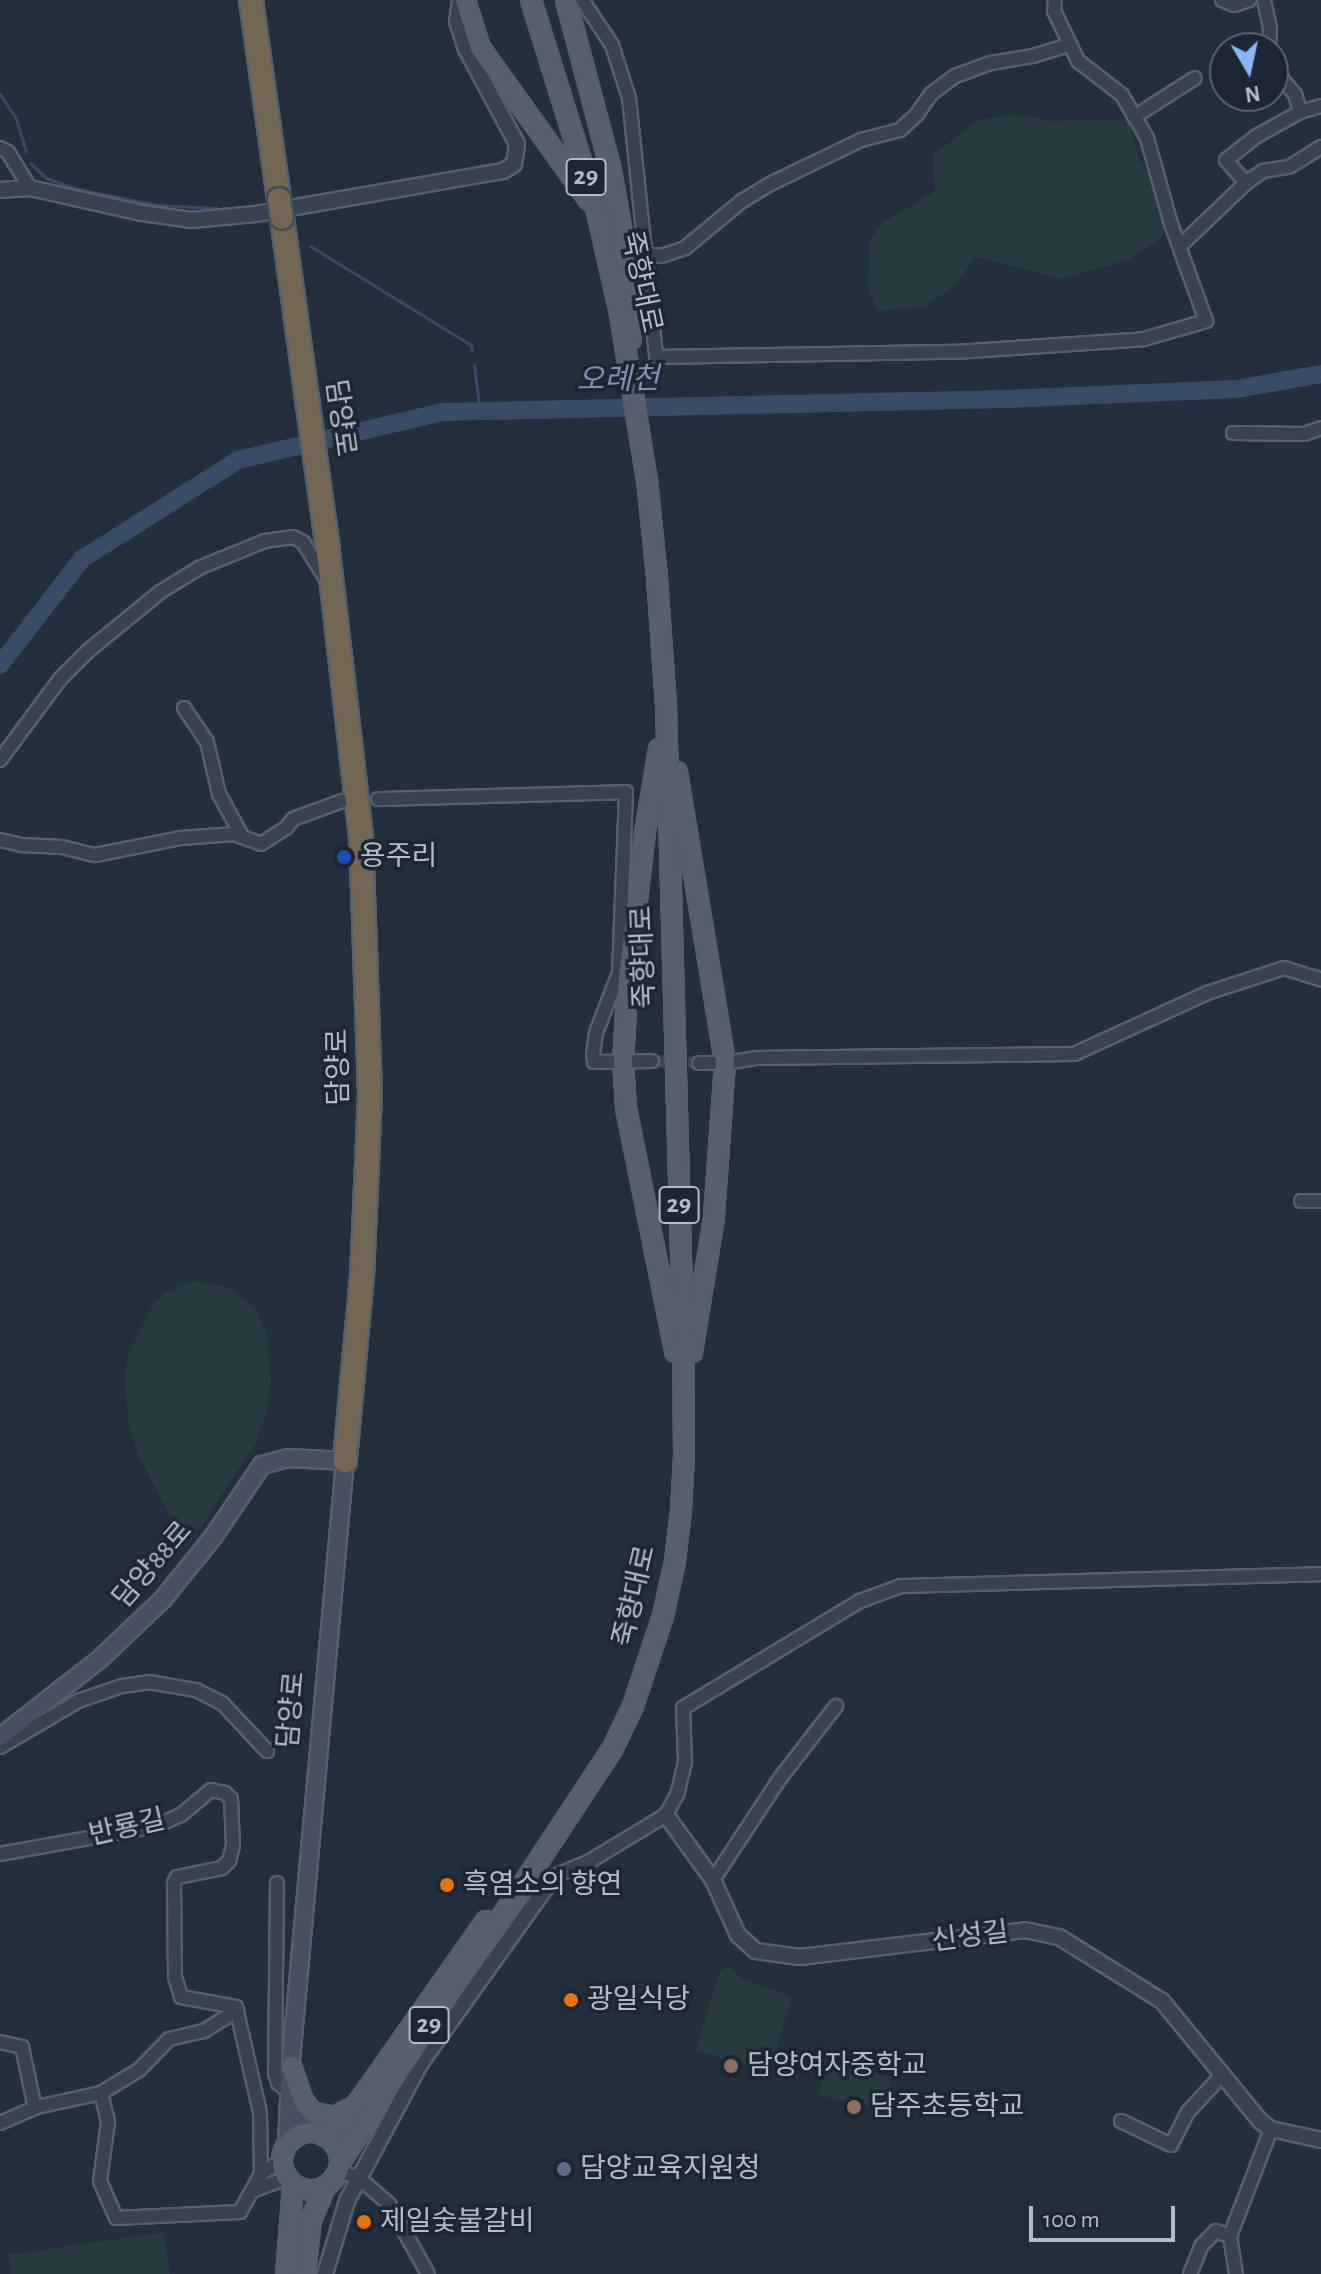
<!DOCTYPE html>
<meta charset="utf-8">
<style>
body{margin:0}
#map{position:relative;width:1321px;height:2274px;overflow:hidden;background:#242f3e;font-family:"Alegreya Sans","Noto Sans KR",sans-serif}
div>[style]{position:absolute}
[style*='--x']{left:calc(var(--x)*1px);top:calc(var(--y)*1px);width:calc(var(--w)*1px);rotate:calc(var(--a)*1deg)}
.green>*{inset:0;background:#263c3f}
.stream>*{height:3px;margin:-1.5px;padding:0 1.5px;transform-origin:1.5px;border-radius:1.5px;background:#394c67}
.river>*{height:18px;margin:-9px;padding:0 9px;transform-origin:9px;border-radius:9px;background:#394c67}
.minor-tunnel>*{height:12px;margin-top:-6px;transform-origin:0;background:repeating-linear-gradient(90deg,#3a4453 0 12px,transparent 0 18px)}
.roads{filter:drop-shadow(2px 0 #565f6c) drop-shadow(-2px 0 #565f6c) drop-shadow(0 2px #565f6c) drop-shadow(0 -2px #565f6c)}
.minor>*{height:12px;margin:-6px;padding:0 6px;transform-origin:6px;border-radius:6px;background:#38414e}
.tertiary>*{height:14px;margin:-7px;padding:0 7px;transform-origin:7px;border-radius:7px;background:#38414e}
.secondary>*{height:16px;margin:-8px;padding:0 8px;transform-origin:8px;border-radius:8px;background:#465061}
.primary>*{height:18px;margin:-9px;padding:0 9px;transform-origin:9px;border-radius:9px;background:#56606e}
.primary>.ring{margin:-9px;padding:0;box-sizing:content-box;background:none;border:18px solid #56606e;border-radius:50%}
.motorway>*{height:22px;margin:-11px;padding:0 11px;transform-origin:11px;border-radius:11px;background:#746855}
.bridges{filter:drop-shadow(2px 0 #434c59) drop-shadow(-2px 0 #434c59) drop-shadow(0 2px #434c59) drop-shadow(0 -2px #434c59)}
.motorway-bridge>*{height:22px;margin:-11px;padding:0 11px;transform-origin:11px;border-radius:11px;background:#746855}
.dots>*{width:22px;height:22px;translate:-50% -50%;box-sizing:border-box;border:4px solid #1d2633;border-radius:50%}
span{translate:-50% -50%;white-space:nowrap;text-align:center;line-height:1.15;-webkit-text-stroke:7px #1d2633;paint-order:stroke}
.shield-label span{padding:2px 6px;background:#1d2633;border:2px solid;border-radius:6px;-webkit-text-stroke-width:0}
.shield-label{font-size:26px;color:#b4bcc9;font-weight:700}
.street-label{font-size:28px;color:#b4bcc9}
.poi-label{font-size:28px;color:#b4bcc9}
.left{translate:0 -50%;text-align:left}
.water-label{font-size:30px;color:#7c92b1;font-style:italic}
.north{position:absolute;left:1209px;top:32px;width:80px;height:80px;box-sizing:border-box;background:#1d2633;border:2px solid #59626f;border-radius:50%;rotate:171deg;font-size:22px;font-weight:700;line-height:32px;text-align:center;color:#b4bcc9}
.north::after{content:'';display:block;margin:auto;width:28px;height:36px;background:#8ab4f8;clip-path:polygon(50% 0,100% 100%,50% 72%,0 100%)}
.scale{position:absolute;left:1029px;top:2206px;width:146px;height:36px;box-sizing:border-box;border:4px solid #b4bcc9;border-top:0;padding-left:10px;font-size:24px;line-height:28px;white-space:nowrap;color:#b4bcc9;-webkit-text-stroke:6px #1d2633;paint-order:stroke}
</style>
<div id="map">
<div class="green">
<i style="clip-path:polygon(1016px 115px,1052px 121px,1127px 119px,1139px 159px,1162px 198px,1163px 237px,1130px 259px,1062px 279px,975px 257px,957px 284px,924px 307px,877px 311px,868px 287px,870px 242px,881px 224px,935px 191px,933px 155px,979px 120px)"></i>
<i style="clip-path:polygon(193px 1281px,232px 1288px,255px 1309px,267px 1335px,271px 1382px,266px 1414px,255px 1444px,187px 1548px,137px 1452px,128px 1420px,125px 1376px,129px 1352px,152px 1306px,163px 1294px)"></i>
<i style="clip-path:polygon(730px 1966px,740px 1978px,792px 1997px,769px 2072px,696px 2050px,720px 1971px)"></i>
<i style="clip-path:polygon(828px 2059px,891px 2077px,884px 2110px,818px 2095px)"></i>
<i style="clip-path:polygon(164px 2232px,170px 2274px,11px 2274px,8px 2255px)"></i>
</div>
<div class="stream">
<i style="--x:0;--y:94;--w:30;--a:57"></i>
<i style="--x:16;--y:119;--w:34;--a:73"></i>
<i style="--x:30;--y:163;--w:22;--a:43"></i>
<i style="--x:46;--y:178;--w:34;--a:19"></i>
<i style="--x:78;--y:189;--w:80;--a:11.6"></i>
<i style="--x:156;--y:205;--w:61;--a:2.8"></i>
<i style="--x:310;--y:246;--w:189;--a:31.6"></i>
<i style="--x:471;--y:345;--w:6;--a:81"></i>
<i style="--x:474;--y:365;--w:46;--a:82.6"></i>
</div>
<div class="river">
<i style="--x:0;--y:665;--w:134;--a:-52.3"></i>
<i style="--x:82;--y:559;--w:185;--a:-32.4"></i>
<i style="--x:238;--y:460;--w:210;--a:-13.2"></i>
<i style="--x:442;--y:412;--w:564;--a:-1.32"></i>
<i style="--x:1006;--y:399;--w:230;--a:-2.5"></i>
<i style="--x:1236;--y:389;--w:86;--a:-10"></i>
</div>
<div class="minor-tunnel">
<i style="--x:652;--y:1061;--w:47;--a:2.4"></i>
</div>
<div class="roads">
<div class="minor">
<i style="--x:582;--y:0;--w:54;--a:56.3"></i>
<i style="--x:612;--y:45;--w:56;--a:72.2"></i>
<i style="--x:629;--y:98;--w:260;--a:84"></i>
<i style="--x:656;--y:357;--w:299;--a:-1"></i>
<i style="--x:955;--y:352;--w:189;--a:-3.9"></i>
<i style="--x:1144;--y:339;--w:65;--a:-16.2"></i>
<i style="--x:1206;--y:321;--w:103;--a:-109.8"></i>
<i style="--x:1171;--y:224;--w:89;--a:-105.6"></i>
<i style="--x:1147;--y:138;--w:50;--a:-120.2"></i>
<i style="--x:1122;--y:95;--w:56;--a:-142.3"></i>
<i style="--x:1078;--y:61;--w:55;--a:-115.6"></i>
<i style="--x:1054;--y:11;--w:11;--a:-85"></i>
<i style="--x:1222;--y:0;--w:13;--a:23"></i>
<i style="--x:1234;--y:5;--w:16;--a:-18"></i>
<i style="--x:1264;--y:0;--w:29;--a:78"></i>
<i style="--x:1270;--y:28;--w:20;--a:93"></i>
<i style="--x:1273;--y:69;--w:33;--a:49"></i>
<i style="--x:1295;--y:94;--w:19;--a:74"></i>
<i style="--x:1134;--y:117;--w:72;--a:-32.6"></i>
<i style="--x:0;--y:148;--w:9;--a:27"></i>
<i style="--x:8;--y:152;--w:42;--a:58.6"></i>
<i style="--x:1246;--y:183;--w:30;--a:-131"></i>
<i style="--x:1226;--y:160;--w:37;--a:-38"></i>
<i style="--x:1255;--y:137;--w:51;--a:-29.1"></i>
<i style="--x:1300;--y:112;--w:22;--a:-16"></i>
<i style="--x:1180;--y:246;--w:91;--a:-43.7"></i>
<i style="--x:1246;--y:183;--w:21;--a:-35"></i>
<i style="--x:1263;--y:171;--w:26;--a:-9"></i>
<i style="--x:1289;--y:167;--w:38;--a:-32"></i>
<i style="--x:645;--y:254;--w:16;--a:7"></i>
<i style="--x:661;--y:256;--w:25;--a:-18"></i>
<i style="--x:685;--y:248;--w:74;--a:-39.5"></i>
<i style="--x:742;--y:201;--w:37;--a:-31"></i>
<i style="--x:774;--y:182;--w:97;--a:-25.8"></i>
<i style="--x:861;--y:140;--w:40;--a:-14.4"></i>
<i style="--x:900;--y:130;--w:23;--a:-43"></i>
<i style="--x:917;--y:114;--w:24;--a:-55"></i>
<i style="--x:931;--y:94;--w:30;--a:-37"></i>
<i style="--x:955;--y:76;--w:38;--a:-20"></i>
<i style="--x:991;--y:63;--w:43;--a:-9.5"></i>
<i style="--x:1033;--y:56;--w:39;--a:-17"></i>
<i style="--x:1233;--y:433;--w:71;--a:0.8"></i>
<i style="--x:1304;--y:434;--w:18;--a:-19"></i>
<i style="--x:184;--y:708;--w:41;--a:55.9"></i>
<i style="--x:207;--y:742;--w:53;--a:77"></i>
<i style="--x:219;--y:794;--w:48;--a:61.3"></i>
<i style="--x:0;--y:760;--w:101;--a:-53.5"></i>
<i style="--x:60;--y:679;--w:40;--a:-45"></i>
<i style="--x:88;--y:651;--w:93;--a:-39.3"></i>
<i style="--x:160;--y:592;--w:48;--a:-31.4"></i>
<i style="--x:201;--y:567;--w:69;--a:-22.1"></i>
<i style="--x:265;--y:541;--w:28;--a:-8"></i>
<i style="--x:293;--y:537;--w:11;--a:27"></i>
<i style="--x:303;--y:542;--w:44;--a:58.1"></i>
<i style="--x:378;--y:799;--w:248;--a:-1.6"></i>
<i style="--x:626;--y:792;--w:181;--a:92.2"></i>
<i style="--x:619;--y:973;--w:64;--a:111"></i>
<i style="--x:596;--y:1033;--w:21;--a:98"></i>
<i style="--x:593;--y:1054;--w:8;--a:83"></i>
<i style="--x:594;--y:1062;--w:58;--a:-1"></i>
<i style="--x:0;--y:840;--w:23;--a:13"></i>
<i style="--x:22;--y:845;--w:40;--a:2.9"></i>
<i style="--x:62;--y:847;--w:34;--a:14"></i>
<i style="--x:95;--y:855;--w:88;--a:-11.2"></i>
<i style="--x:181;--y:838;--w:53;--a:-4.3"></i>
<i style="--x:234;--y:834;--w:29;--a:20"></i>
<i style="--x:261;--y:844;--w:30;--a:-33"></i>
<i style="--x:286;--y:828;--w:11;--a:-52"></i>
<i style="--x:293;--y:819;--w:52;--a:-20.2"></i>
<i style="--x:699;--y:1063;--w:26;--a:0"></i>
<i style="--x:725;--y:1063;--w:30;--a:-9"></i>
<i style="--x:755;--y:1058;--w:319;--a:-0.7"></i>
<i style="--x:1074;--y:1054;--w:146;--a:-24.6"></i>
<i style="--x:1207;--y:993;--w:81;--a:-18"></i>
<i style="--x:1284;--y:968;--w:39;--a:17"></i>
<i style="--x:1301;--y:1201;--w:20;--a:0"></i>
<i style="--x:0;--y:1747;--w:91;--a:-30.5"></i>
<i style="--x:78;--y:1701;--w:46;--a:-18.8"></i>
<i style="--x:122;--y:1686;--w:27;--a:-8"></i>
<i style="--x:149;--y:1682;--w:48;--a:9.7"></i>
<i style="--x:196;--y:1690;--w:29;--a:27"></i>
<i style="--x:222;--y:1703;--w:66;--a:46.8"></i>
<i style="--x:0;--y:1854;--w:158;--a:-10.2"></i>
<i style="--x:156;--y:1826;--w:27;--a:-24"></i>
<i style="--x:181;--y:1815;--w:39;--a:-40"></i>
<i style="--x:211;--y:1790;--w:14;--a:12"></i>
<i style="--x:225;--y:1793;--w:8;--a:45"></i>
<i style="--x:231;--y:1799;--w:46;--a:87.5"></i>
<i style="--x:233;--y:1845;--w:16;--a:104"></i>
<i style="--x:229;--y:1861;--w:10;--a:135"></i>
<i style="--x:222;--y:1868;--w:46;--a:168.7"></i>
<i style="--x:177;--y:1877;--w:7;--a:117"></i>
<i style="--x:174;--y:1883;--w:94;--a:89.4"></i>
<i style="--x:175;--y:1977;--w:21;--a:73"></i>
<i style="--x:181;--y:1997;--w:56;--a:10.3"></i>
<i style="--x:236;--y:2007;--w:109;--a:77.2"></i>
<i style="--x:260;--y:2113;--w:61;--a:89.1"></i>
<i style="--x:713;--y:1880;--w:123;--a:-56.6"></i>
<i style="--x:781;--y:1777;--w:90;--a:-52.2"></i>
<i style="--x:277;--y:1883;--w:190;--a:90.6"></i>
<i style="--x:275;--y:2073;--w:10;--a:73"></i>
<i style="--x:278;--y:2083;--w:14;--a:39"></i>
<i style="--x:521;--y:1890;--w:75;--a:-22.8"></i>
<i style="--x:590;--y:1861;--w:89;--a:-31.2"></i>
<i style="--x:666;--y:1815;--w:26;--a:-62"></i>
<i style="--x:678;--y:1792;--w:32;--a:-77"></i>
<i style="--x:685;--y:1761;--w:53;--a:-92.2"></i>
<i style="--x:683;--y:1708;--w:207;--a:-31.2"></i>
<i style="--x:860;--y:1601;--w:44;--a:-20.1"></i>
<i style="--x:901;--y:1586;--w:420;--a:-1.6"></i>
<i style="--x:0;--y:2042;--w:23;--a:13"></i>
<i style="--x:22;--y:2047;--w:62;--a:78"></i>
<i style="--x:101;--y:2093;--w:30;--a:76"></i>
<i style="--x:108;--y:2122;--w:60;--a:97.7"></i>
<i style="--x:100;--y:2181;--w:40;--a:66.6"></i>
<i style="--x:116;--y:2218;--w:124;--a:-2.8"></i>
<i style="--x:240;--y:2212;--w:43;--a:-61.1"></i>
<i style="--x:261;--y:2174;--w:24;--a:-33"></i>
<i style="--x:1121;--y:2121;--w:55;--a:25.6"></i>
<i style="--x:1171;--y:2145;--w:37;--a:-63"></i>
<i style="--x:1188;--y:2112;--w:49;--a:-47.5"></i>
<i style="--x:0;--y:2123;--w:40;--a:-23.4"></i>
<i style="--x:37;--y:2107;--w:66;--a:-12.3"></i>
<i style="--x:101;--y:2093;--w:44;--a:-31.2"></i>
<i style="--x:139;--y:2070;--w:43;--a:-45.9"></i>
<i style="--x:169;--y:2039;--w:36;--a:-13"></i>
<i style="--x:204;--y:2031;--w:39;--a:-32"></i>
<i style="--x:338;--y:2172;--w:21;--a:14"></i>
<i style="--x:358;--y:2177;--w:41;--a:41.1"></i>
<i style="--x:389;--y:2204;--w:80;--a:60.9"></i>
<i style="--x:254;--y:2190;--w:35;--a:-20"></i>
<i style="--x:1190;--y:2274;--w:31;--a:-68"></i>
<i style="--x:1202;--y:2245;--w:20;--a:-45"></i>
<i style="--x:1216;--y:2231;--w:15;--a:20"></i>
<i style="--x:1236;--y:2274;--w:38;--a:-99"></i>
<i style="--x:1230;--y:2236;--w:115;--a:-69"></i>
</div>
<div class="tertiary">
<i style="--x:0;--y:190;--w:30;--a:-4"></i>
<i style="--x:30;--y:188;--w:115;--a:12.6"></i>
<i style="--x:142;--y:213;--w:49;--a:8.1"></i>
<i style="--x:191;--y:220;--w:65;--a:-5.3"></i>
<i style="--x:256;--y:214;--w:251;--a:-9.9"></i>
<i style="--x:503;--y:171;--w:13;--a:-32"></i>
<i style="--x:514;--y:164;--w:20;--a:-81"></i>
<i style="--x:517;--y:144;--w:108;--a:-118.2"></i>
<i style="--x:466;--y:49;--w:28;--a:-108"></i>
<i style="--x:457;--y:22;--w:22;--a:-82"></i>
<i style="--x:666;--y:1815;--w:80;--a:54.1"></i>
<i style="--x:713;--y:1880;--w:60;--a:65.6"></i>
<i style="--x:738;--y:1935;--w:24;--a:42"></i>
<i style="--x:756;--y:1951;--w:44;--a:7.8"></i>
<i style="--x:800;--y:1957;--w:227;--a:-6.8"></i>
<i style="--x:1025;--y:1930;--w:35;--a:12"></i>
<i style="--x:1059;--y:1937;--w:121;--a:31.9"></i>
<i style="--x:1162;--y:2001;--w:156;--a:50.7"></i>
<i style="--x:1261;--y:2122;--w:12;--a:35"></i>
<i style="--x:1271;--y:2129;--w:51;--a:12.4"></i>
<i style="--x:325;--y:2274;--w:76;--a:-73.2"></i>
<i style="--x:347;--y:2201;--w:155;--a:-61.9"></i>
<i style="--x:420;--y:2064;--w:227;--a:-54.5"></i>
</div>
<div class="secondary">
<i style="--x:0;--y:1737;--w:128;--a:-38"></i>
<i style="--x:101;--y:1658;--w:86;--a:-43.6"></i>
<i style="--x:163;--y:1599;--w:80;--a:-51.1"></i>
<i style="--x:213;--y:1537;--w:87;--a:-55.8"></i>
<i style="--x:262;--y:1465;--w:27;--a:-15"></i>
<i style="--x:288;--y:1458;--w:57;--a:3"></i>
<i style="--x:345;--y:1461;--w:624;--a:95.15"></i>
<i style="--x:289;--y:2082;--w:13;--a:90"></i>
<i style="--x:289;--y:2095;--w:42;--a:64.7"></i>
<i style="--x:287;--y:2145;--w:48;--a:-87.6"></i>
</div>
<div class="primary">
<i style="--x:465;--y:0;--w:50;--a:72.6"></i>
<i style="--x:480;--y:48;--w:187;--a:54.4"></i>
<i style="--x:566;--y:0;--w:176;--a:75.2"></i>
<i style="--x:611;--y:170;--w:121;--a:80"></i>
<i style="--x:632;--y:289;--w:50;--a:91.1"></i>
<i style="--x:659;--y:749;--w:85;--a:99.5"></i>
<i style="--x:645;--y:833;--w:146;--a:96.7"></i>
<i style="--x:628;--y:978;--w:83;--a:93.4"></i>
<i style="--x:623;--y:1061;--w:47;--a:86.3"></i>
<i style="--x:626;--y:1108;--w:249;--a:78.6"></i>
<i style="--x:677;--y:772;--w:295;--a:80.6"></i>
<i style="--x:725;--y:1063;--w:155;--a:94.1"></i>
<i style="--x:714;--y:1218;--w:136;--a:99.3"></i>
<i style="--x:291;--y:2066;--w:37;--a:71"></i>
<i style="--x:303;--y:2101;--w:14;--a:51"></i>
<i style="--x:312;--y:2112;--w:23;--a:13"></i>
<i style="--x:334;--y:2117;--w:18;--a:-27"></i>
<i class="ring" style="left:282px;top:2132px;width:40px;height:40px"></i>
<i style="--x:324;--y:2136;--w:18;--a:-34"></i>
<i style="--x:339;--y:2126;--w:38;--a:-51"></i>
<i style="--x:363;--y:2096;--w:214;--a:-54.9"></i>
<i style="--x:340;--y:2162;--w:494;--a:-56.6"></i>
<i style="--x:612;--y:1750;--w:49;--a:-64.5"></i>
<i style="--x:633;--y:1706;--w:95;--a:-71.6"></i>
<i style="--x:663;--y:1616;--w:56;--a:-77.7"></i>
<i style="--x:675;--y:1561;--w:51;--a:-83.3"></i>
<i style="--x:681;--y:1510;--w:53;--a:-86.8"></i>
<i style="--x:684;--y:1457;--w:128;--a:-90.4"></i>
<i style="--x:683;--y:1329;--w:623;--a:-91.56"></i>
<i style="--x:666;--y:706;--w:129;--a:-94"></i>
<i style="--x:657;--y:577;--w:97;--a:-95.9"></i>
<i style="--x:647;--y:481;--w:174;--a:-99.2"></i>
<i style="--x:619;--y:309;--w:99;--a:-102.8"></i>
<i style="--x:597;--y:212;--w:222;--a:-107.3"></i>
<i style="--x:286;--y:2274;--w:89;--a:-85.5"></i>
<i style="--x:305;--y:2274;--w:54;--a:-83.7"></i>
<i style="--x:311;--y:2220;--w:36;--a:-67"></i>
</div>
<div class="motorway">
<i style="--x:251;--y:0;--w:201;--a:82"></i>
<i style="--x:282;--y:218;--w:328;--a:82.1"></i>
<i style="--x:327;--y:543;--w:294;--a:83.4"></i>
<i style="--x:361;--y:835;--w:259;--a:88"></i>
<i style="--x:370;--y:1094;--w:182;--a:92.5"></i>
<i style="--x:362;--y:1276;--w:186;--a:95.3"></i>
</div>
</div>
<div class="bridges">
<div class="motorway-bridge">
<i style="--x:279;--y:199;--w:19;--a:81"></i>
</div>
</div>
<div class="dots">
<i style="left:344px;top:857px;background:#1a4fb4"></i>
<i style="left:447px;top:1885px;background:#e8710a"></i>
<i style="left:571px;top:2000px;background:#e8710a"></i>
<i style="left:731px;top:2066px;background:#8d6e63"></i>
<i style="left:854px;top:2107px;background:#8d6e63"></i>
<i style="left:564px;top:2169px;background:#5c6f8a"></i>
<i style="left:364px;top:2222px;background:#e8710a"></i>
</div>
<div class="shield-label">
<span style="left:586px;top:177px">29</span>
<span style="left:679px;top:1205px">29</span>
<span style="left:429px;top:2025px">29</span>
</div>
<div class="street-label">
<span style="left:641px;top:282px;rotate:78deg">죽향대로</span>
<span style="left:340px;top:418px;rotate:82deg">담양로</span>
<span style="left:644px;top:957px;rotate:-92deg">죽향대로</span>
<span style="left:339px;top:1067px;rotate:-91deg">담양로</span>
<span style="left:153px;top:1565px;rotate:-49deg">담양88로</span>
<span style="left:635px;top:1596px;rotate:-77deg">죽향대로</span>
<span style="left:292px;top:1710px;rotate:-85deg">담양로</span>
<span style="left:127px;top:1828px;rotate:-13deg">반룡길</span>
<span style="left:970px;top:1937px;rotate:-7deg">신성길</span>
</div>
<div class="poi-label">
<span class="left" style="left:360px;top:857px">용주리</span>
<span class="left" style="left:463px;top:1885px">흑염소의 향연</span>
<span class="left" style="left:587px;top:2000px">광일식당</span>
<span class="left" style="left:747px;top:2066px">담양여자중학교</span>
<span class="left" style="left:870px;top:2107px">담주초등학교</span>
<span class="left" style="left:580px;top:2169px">담양교육지원청</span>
<span class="left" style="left:380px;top:2222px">제일숯불갈비</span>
</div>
<div class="water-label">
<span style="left:618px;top:380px;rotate:-1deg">오례천</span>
</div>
<div class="north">N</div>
<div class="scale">100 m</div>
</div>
